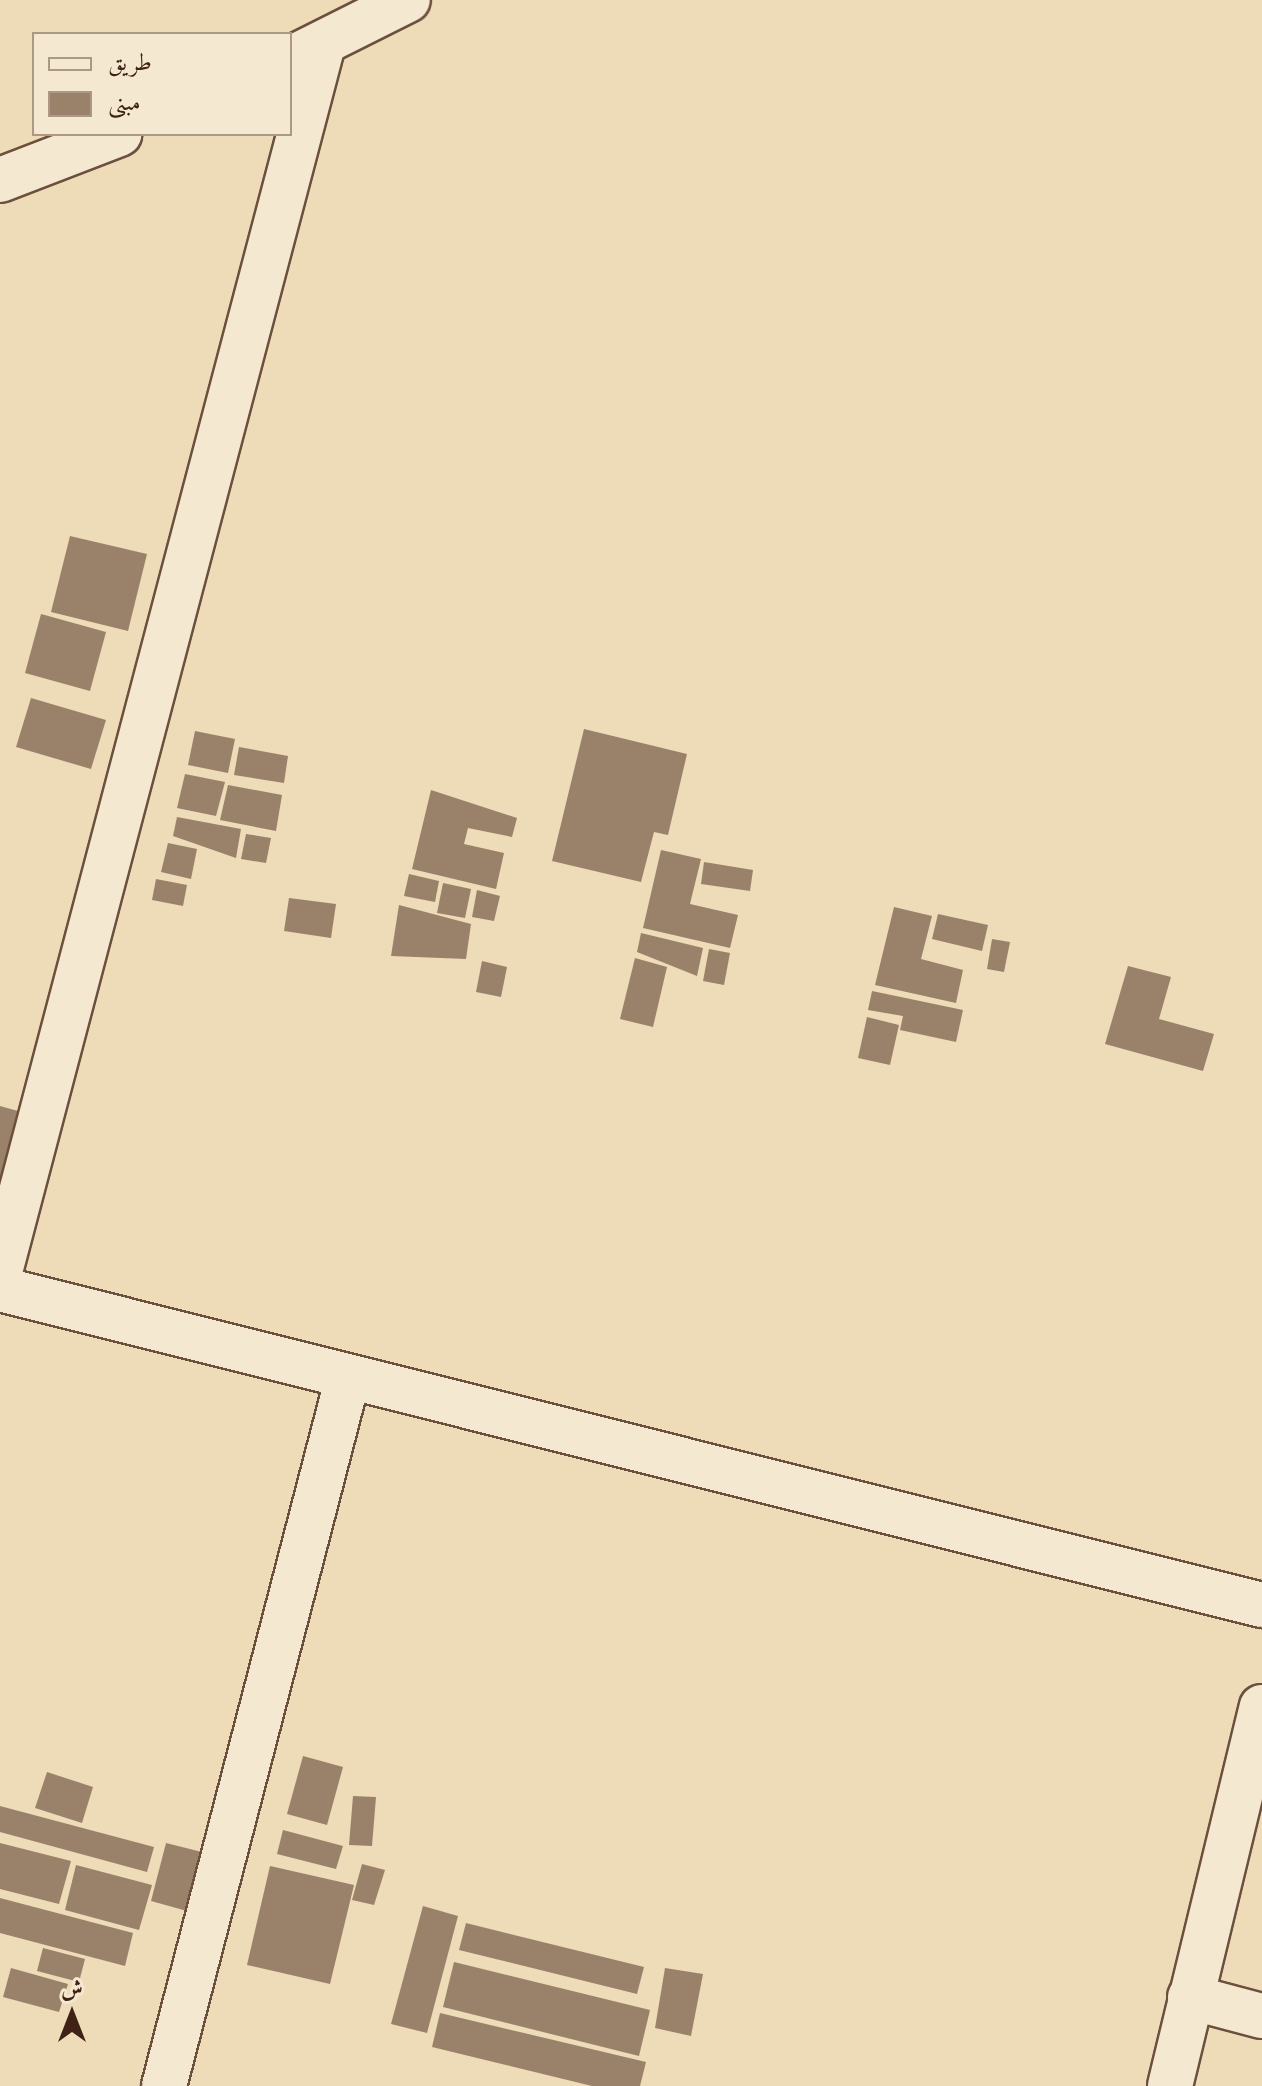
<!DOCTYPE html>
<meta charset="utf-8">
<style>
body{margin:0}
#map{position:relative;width:1262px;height:2086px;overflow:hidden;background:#eedbb8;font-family:"IM FELL DW Pica",Amiri,serif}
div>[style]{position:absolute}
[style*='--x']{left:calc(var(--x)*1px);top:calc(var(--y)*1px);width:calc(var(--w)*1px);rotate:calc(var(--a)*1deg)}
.building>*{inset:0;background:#9a826a}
.roads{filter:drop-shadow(2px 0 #6c503e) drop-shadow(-2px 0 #6c503e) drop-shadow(0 2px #6c503e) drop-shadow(0 -2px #6c503e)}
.street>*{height:44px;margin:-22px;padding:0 22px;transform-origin:22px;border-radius:22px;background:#f4e8d1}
span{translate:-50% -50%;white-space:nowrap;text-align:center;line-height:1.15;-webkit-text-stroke:6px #f4e8d1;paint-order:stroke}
.legend{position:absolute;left:32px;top:32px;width:260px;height:104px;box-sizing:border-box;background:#f4e8d1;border:2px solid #ac9886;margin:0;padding:10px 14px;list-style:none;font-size:24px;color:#402115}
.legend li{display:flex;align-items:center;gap:16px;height:40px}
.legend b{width:40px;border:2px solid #ac9886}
.north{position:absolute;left:32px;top:1974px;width:80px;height:80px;-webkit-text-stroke:6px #f4e8d1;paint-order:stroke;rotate:0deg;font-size:22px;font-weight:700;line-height:32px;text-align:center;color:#402115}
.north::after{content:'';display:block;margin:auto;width:28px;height:36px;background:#402115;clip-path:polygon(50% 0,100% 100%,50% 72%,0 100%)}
</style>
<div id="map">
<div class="building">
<i style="clip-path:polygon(70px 536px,147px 554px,128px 631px,51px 612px)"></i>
<i style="clip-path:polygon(41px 614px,106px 632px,90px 691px,25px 673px)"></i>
<i style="clip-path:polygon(31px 698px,106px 720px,91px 769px,16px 747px)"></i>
<i style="clip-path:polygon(584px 729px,687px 754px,668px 835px,654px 832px,641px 882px,552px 861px)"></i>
<i style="clip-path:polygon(195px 731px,235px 739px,228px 773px,188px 765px)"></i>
<i style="clip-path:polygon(239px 747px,288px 756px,284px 783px,234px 775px)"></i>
<i style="clip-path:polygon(185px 774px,225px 782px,216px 816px,177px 808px)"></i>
<i style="clip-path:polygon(228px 785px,282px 795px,276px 831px,220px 820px)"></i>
<i style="clip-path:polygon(431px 790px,517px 818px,512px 837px,468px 828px,464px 844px,504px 853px,496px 889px,412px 869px)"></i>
<i style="clip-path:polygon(177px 817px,241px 829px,236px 858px,173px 836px)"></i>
<i style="clip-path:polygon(246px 834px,271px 838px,266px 863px,241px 859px)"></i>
<i style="clip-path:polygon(168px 843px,197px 849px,191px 879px,161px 872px)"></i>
<i style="clip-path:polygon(661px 850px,701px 859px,690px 904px,738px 915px,730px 948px,643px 928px)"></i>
<i style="clip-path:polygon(704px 862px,753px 870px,750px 891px,701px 884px)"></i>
<i style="clip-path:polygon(409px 874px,439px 881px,435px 902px,404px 896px)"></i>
<i style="clip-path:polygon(156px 879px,187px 885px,183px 906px,152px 900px)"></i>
<i style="clip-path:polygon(443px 883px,471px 889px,465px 918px,437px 913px)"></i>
<i style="clip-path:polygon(477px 890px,500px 896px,494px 921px,472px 917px)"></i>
<i style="clip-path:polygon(289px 898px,336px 904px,331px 938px,284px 931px)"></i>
<i style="clip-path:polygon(399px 905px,471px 924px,466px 959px,391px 956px)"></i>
<i style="clip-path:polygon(894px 907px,932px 916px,921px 959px,963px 970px,956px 1003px,875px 985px)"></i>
<i style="clip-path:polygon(938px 914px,988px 925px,982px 951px,932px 939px)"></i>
<i style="clip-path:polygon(641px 933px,703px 948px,697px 976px,637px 952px)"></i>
<i style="clip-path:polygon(992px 939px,1010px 942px,1004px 972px,987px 969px)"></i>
<i style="clip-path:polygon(709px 949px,730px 953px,724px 985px,703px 981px)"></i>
<i style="clip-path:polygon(635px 958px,667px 967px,653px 1027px,620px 1019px)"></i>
<i style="clip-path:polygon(482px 961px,507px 967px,501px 997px,476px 992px)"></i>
<i style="clip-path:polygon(1128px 966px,1171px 977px,1159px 1019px,1214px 1034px,1203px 1071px,1105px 1044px)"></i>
<i style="clip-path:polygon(872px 991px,963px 1010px,956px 1042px,900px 1030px,903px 1016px,868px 1010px)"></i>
<i style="clip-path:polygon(867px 1017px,899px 1025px,890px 1065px,858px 1058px)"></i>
<i style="clip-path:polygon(0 1106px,25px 1113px,0 1197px)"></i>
<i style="clip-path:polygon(303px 1756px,343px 1767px,327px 1825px,287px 1814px)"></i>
<i style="clip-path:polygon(47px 1772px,93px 1787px,82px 1823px,35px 1808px)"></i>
<i style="clip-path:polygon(353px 1796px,376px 1797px,372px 1846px,349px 1845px)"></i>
<i style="clip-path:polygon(0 1806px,154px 1847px,147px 1872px,0 1832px)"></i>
<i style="clip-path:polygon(283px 1830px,343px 1846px,336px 1869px,277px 1854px)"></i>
<i style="clip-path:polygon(0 1843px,71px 1861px,59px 1904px,0 1889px)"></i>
<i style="clip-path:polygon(166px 1843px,202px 1852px,187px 1911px,151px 1901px)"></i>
<i style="clip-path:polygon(362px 1864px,385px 1870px,374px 1905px,352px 1900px)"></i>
<i style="clip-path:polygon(76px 1865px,152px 1885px,139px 1930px,65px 1910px)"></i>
<i style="clip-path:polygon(270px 1866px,354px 1885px,330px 1984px,247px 1965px)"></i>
<i style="clip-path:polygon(0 1898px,133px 1933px,125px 1966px,0 1933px)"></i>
<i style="clip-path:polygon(423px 1906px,458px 1916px,427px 2033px,391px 2024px)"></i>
<i style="clip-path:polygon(466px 1923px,644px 1967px,637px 1994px,459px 1950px)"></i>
<i style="clip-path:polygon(43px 1948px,85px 1959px,79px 1982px,37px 1971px)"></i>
<i style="clip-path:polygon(454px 1962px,650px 2010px,639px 2056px,443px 2007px)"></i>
<i style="clip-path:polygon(11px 1968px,68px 1984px,59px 2012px,3px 1997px)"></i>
<i style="clip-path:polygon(665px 1968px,703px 1974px,691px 2036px,655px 2028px)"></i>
<i style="clip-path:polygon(440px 2013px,646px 2062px,640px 2086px,592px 2086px,432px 2047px)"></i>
</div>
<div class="roads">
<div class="street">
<i style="--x:296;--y:56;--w:125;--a:-26.6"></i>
<i style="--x:0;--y:180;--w:128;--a:-21.1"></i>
<i style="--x:0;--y:1272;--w:1270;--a:-75.26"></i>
<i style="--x:0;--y:1289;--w:1301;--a:14.06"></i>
<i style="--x:1190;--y:1997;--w:74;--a:14.8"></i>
<i style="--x:164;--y:2086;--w:732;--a:-75.45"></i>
<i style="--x:1170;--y:2086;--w:390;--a:-76.4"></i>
</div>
</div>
<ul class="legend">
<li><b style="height:10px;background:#f4e8d1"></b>طريق</li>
<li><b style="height:22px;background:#9a826a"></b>مبنى</li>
</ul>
<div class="north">ش</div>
</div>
